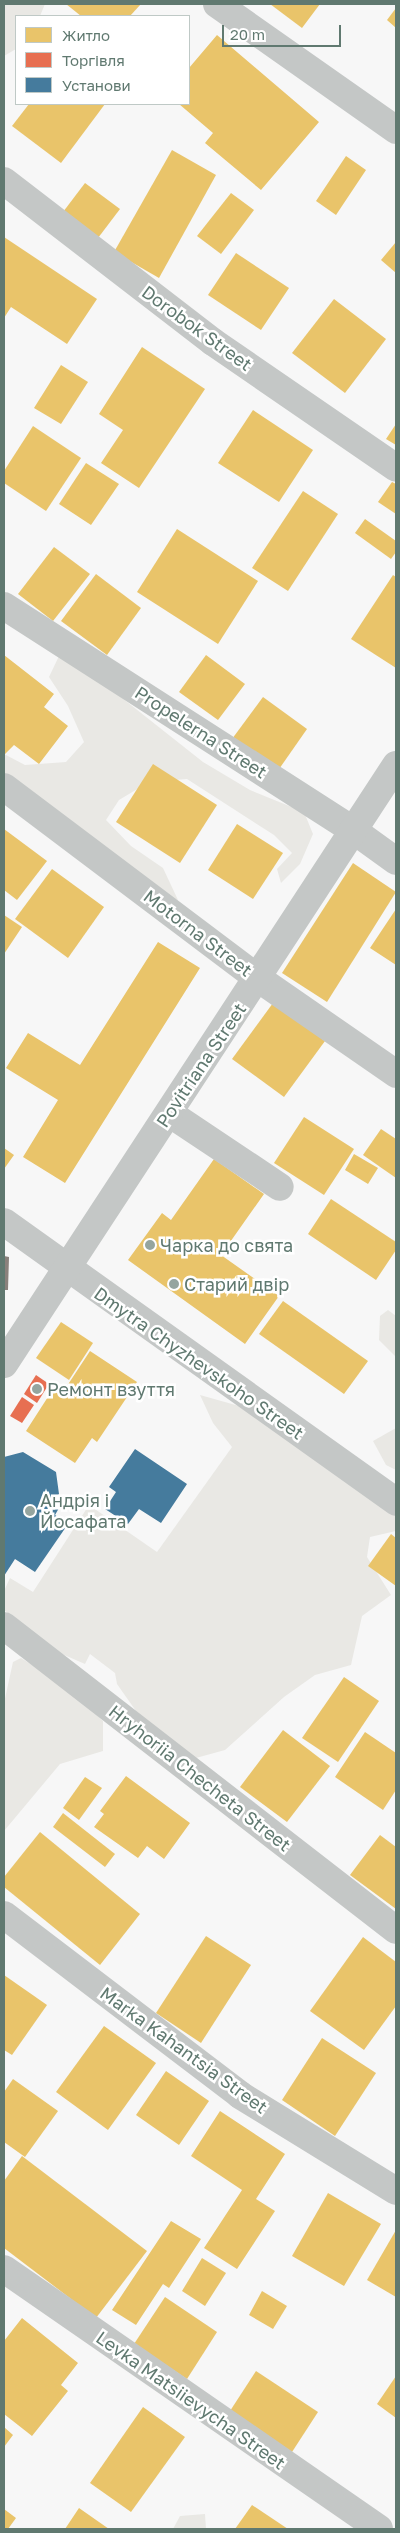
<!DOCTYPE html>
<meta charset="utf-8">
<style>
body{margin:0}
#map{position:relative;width:400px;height:2533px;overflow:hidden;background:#f7f7f7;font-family:"Golos Text",sans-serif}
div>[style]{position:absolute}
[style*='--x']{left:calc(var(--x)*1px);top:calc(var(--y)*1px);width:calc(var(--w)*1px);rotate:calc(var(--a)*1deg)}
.green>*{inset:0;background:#e9e8e4}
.homes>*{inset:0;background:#e9c46a}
.shops>*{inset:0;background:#e76f51}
.public>*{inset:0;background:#457b9d}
.industry>*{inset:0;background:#8a817c}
.minor>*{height:28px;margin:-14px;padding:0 14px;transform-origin:14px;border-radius:14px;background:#c4c7c6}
.dots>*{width:14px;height:14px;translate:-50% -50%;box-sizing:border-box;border:2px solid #fff;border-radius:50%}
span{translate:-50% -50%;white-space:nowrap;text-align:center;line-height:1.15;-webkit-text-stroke:5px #fff;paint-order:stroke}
.street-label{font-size:18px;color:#607970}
.poi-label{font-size:18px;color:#607970}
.left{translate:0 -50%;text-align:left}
.frame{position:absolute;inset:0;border:5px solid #607970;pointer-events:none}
.legend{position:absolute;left:15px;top:15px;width:175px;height:90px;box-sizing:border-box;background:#fff;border:1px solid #bfc9c6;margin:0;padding:6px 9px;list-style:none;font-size:15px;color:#607970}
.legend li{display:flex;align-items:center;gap:10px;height:25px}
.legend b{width:25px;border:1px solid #bfc9c6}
.scale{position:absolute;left:222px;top:25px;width:119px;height:22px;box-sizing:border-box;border:2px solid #607970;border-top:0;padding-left:6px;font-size:15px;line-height:18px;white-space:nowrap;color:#607970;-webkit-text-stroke:4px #fff;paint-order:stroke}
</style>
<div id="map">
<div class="green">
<i style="clip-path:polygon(4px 4px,45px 4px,40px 16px,16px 16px,16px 49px,4px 56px)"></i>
<i style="clip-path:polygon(59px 656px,93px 675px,203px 762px,250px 790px,304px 812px,313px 834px,300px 864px,281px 883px,277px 869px,292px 853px,274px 835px,187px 779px,149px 782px,119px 800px,106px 820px,131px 846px,163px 868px,178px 900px,164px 895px,4px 784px,4px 754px,25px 765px,66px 762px,84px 742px,68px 706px,49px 677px)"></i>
<i style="clip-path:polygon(388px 1310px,396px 1316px,396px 1357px,379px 1340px,380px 1316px)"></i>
<i style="clip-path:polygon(200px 1395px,264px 1413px,396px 1504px,396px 1531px,370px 1537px,367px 1557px,391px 1595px,362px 1616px,351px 1665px,315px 1675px,284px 1697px,225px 1750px,185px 1761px,143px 1721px,117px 1684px,115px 1673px,90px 1654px,85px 1664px,55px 1651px,4px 1610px,4px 1591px,10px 1578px,33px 1592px,89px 1505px,157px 1552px,232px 1447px,213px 1423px)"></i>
<i style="clip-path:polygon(396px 1428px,396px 1470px,386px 1465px,373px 1441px)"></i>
<i style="clip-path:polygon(21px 1658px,66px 1686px,103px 1721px,103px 1751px,60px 1764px,4px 1831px,4px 1703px,13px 1662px)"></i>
<i style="clip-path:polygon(205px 2514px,206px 2529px,173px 2529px,180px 2516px)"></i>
</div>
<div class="homes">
<i style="clip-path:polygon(66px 4px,141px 4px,130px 16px,81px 16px)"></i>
<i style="clip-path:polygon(270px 4px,320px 4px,302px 28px)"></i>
<i style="clip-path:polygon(396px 8px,396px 28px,387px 20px)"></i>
<i style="clip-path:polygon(217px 35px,319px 122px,261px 190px,205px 143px,213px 133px,179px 104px,189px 104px,189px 68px)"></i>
<i style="clip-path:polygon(29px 104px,105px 104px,61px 163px,12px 126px)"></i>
<i style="clip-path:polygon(172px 150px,216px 175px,159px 278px,114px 252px)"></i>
<i style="clip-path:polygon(346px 156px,366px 170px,336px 215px,316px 201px)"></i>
<i style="clip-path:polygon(85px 183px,120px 209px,98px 238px,63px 212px)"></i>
<i style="clip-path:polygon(231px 193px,254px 210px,221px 254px,197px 236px)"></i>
<i style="clip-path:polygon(4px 237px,97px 299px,67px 344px,11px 307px,4px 318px)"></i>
<i style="clip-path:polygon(396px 242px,396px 273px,381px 260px)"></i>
<i style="clip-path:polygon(236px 253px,289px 288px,261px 330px,208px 295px)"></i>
<i style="clip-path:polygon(334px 299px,386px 339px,345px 393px,292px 353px)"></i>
<i style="clip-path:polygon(142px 347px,205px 389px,139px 488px,101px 463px,123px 430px,99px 414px)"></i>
<i style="clip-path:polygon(61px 365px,88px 382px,61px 424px,34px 408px)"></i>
<i style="clip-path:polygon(253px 410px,313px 450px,279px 502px,218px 463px)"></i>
<i style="clip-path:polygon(396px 424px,396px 445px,386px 439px)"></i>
<i style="clip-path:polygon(33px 426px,81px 458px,46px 511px,4px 483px,4px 471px)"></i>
<i style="clip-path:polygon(86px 463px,119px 484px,91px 525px,59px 504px)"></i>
<i style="clip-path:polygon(392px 482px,396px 484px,396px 514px,378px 502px)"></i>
<i style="clip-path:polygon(303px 491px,338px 514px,288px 591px,252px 568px)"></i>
<i style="clip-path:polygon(365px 519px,396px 541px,396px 552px,391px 559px,355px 533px)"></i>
<i style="clip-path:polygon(177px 529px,258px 581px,218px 644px,137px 592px)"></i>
<i style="clip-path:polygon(54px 547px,90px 574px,53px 621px,18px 594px)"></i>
<i style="clip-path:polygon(96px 574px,141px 608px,107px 655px,61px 621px)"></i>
<i style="clip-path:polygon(393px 575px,396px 577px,396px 668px,351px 639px)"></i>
<i style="clip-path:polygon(4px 655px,54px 694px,44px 707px,68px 726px,39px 764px,14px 745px,4px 755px)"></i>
<i style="clip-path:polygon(206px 655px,245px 684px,218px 720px,179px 692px)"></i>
<i style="clip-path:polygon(263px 697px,307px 729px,277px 772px,232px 739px)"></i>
<i style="clip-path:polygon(153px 764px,217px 805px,180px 863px,116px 822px)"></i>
<i style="clip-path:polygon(237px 824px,283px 853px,253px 899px,208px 870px)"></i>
<i style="clip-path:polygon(4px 829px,47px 861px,17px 900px,4px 890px)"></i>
<i style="clip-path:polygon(353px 863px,396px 892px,327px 1002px,282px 973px)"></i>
<i style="clip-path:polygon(52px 869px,104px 907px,68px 958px,15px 919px)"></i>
<i style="clip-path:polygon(396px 909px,396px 965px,370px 948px)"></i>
<i style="clip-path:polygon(4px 915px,22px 927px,4px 954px)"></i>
<i style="clip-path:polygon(158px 942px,200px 968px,65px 1183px,23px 1157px,58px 1100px,6px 1068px,28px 1033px,80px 1065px)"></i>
<i style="clip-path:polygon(273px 1003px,325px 1041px,284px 1097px,232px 1059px)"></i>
<i style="clip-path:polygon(304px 1117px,354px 1149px,324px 1195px,274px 1163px)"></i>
<i style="clip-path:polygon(381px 1129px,396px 1139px,396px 1178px,363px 1155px)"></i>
<i style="clip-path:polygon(4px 1148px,14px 1155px,4px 1169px)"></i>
<i style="clip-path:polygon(354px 1154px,378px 1168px,368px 1184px,345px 1170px)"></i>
<i style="clip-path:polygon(214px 1159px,264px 1194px,221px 1255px,279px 1296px,245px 1344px,128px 1260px,162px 1213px,171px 1220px)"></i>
<i style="clip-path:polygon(331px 1199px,396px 1242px,396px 1250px,376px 1280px,308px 1234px)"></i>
<i style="clip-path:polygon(283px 1301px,368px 1361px,344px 1394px,259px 1334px)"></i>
<i style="clip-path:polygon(61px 1322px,93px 1343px,69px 1380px,36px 1358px)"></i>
<i style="clip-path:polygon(90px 1351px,137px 1382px,97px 1442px,92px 1438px,75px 1463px,26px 1431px,55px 1386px,63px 1392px)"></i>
<i style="clip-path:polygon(391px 1534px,396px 1538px,396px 1586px,368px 1566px)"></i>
<i style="clip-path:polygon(344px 1677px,379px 1701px,338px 1762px,302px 1738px)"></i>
<i style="clip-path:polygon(283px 1730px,330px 1766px,287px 1822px,240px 1787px)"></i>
<i style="clip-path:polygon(365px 1732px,396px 1753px,396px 1790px,383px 1810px,335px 1777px)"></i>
<i style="clip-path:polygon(126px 1776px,190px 1823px,164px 1859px,147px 1846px,138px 1858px,94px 1827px,104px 1814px,100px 1811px)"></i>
<i style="clip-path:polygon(85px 1777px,102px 1788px,79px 1820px,63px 1808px)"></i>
<i style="clip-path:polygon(63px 1813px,115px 1854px,105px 1867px,53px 1827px)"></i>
<i style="clip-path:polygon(40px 1832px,140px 1914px,100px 1965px,4px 1887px,4px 1877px)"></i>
<i style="clip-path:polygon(380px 1835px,396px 1847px,396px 1909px,350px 1875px)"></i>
<i style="clip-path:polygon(206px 1936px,251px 1965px,201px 2043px,156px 2013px)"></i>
<i style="clip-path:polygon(363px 1937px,396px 1962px,396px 2006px,364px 2050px,310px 2011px)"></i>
<i style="clip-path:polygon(4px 1975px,47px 2005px,12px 2055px,4px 2050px)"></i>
<i style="clip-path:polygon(104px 2026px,156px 2063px,108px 2130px,56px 2092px)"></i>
<i style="clip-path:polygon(322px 2038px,376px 2073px,335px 2136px,282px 2100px)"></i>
<i style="clip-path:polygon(166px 2071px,209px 2101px,179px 2145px,136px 2115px)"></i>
<i style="clip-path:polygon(13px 2079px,58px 2111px,25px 2157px,4px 2142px,4px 2092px)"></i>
<i style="clip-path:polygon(220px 2111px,285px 2154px,256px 2199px,275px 2211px,237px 2269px,204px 2248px,242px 2190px,191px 2156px)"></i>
<i style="clip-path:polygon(22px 2156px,147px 2251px,96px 2318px,4px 2248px,4px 2181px)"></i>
<i style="clip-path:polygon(328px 2193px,381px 2224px,344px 2286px,292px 2256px)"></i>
<i style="clip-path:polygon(171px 2221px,201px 2239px,169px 2288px,163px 2284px,136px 2325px,112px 2310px)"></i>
<i style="clip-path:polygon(396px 2230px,396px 2297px,367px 2280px)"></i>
<i style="clip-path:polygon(202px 2258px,226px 2273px,205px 2306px,182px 2291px)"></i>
<i style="clip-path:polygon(262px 2291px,287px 2306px,273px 2329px,249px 2315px)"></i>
<i style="clip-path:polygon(165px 2297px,217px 2332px,187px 2379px,134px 2344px)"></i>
<i style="clip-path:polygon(22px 2318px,78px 2363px,61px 2385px,68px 2391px,32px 2436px,4px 2414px,4px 2341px)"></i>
<i style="clip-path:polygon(256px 2371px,318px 2412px,292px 2452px,230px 2411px)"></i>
<i style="clip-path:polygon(396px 2376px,396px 2418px,377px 2404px)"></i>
<i style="clip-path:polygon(143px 2407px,185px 2437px,131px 2512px,90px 2483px)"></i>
<i style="clip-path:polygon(4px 2427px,13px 2435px,4px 2447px)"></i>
<i style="clip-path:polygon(252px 2505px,288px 2529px,235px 2529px)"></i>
<i style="clip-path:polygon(79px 2508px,109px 2529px,65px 2529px)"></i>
<i style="clip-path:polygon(4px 2509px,16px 2518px,8px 2529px,4px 2529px)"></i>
</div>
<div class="shops">
<i style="clip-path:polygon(36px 1375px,49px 1384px,37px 1403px,24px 1394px)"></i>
<i style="clip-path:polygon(22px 1397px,34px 1405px,22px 1423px,10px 1416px)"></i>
</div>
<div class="public">
<i style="clip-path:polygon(135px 1449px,187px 1484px,161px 1523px,139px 1509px,128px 1524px,105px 1509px,116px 1492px,109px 1487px)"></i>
<i style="clip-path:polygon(23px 1452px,56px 1472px,59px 1494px,52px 1503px,59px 1508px,55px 1515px,68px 1524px,35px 1572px,15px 1559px,4px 1576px,4px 1457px)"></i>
</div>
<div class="industry">
<i style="clip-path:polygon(4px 1256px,9px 1257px,8px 1290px,4px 1290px)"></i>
</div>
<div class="minor">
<i style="--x:217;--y:4;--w:219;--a:35.1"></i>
<i style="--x:4;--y:181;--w:264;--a:37.6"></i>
<i style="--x:213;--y:342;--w:222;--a:34.5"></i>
<i style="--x:4;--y:606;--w:415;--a:32.7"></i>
<i style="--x:353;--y:830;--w:53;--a:35.8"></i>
<i style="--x:4;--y:787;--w:319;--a:37"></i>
<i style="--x:259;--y:979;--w:167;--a:34.7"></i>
<i style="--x:169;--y:1113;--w:133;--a:33.7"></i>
<i style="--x:4;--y:1222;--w:482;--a:35.5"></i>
<i style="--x:4;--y:1364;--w:716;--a:-56.8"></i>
<i style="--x:4;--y:1626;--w:496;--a:37.8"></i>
<i style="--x:4;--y:1915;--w:297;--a:37.3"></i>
<i style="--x:240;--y:2095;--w:183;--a:31.6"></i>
<i style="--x:4;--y:2269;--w:456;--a:34.7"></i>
</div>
<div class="dots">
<i style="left:150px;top:1245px;background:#95a59f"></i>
<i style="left:174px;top:1284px;background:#95a59f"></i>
<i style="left:37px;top:1389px;background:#95a59f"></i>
<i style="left:30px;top:1511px;background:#95a59f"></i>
</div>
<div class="street-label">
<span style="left:197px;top:328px;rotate:36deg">Dorobok Street</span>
<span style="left:201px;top:732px;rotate:33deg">Propelerna Street</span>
<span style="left:198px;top:933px;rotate:37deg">Motorna Street</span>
<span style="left:201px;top:1065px;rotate:-56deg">Povitriana Street</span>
<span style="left:199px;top:1363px;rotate:35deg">Dmytra Chyzhevskoho Street</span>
<span style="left:200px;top:1778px;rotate:38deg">Hryhoriia Checheta Street</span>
<span style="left:184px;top:2050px;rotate:36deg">Marka Kahantsia Street</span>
<span style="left:191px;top:2400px;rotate:35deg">Levka Matsiievycha Street</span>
</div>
<div class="poi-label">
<span class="left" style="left:160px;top:1245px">Чарка до свята</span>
<span class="left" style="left:184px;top:1284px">Старий двір</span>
<span class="left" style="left:47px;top:1389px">Ремонт взуття</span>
<span class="left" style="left:40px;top:1511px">Андрія і<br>Йосафата</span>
</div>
<div class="frame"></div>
<ul class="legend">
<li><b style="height:14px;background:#e9c46a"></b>Житло</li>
<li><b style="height:14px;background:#e76f51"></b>Торгівля</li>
<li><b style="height:14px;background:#457b9d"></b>Установи</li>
</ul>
<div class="scale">20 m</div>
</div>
